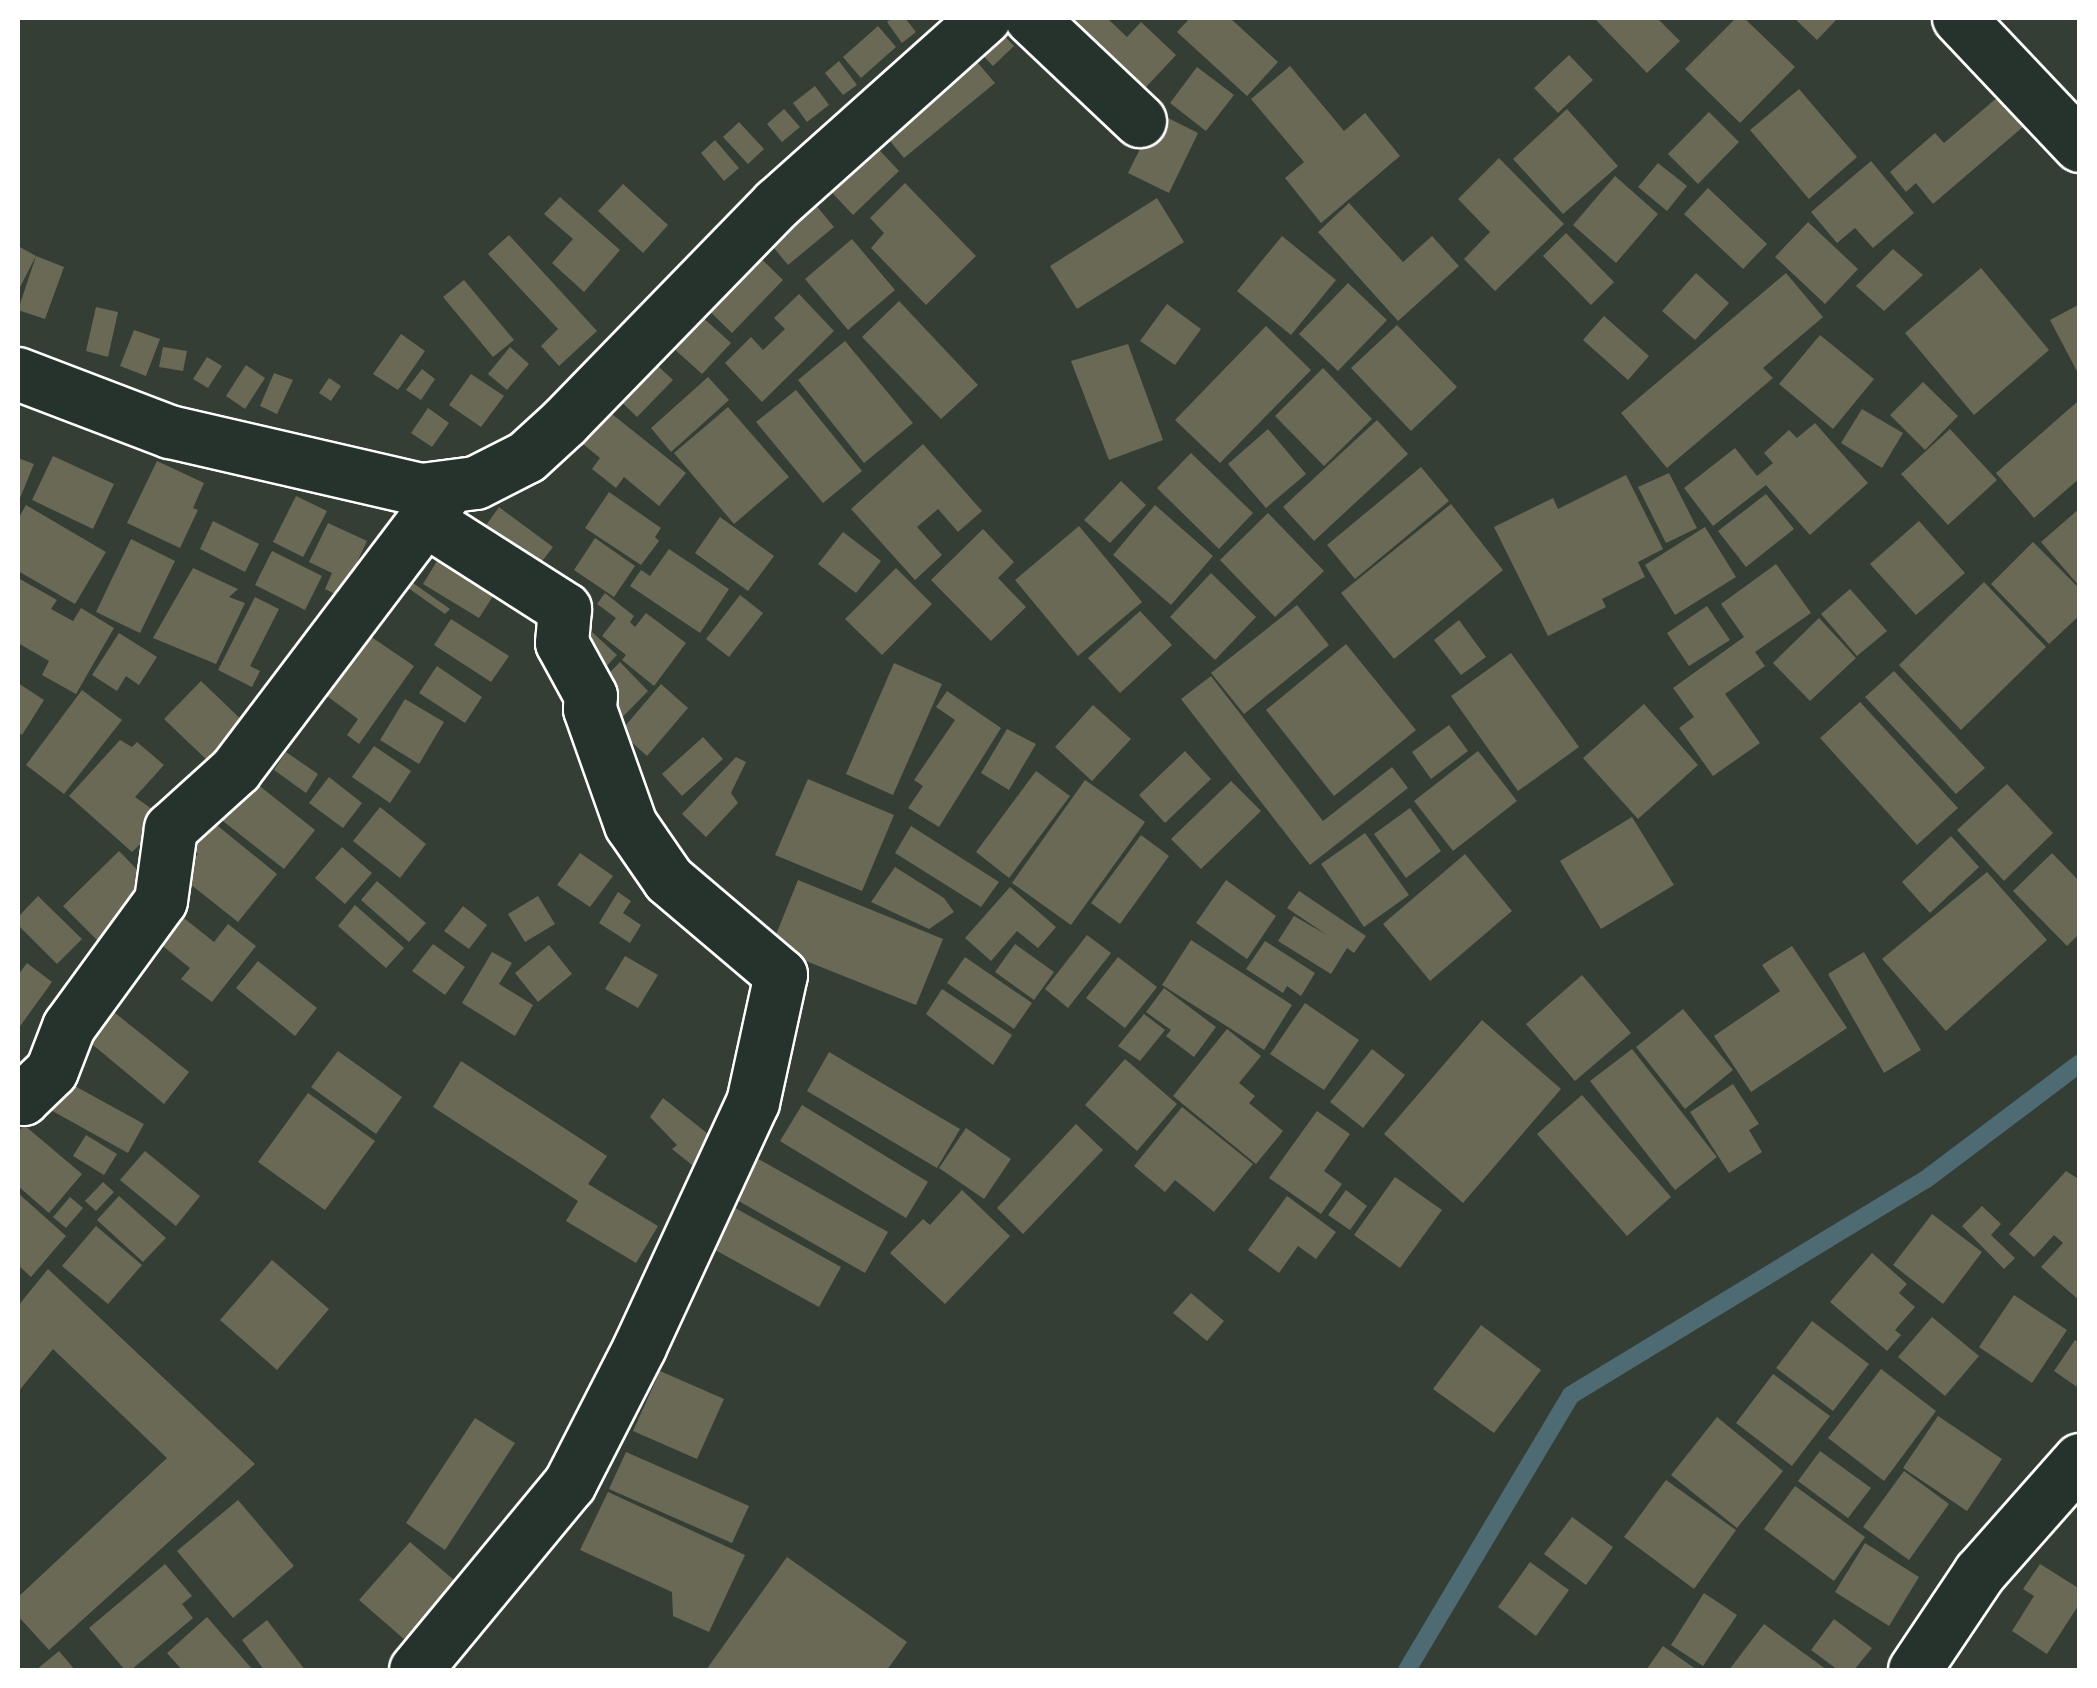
<!DOCTYPE html>
<style>
body{margin:0}
#map{position:relative;width:2097px;height:1688px;overflow:hidden;background:#343e35;font-family:Caveat,sans-serif}
div>[style]{position:absolute}
[style*='--x']{left:calc(var(--x)*1px);top:calc(var(--y)*1px);width:calc(var(--w)*1px);rotate:calc(var(--a)*1deg)}
.stream>*{height:18px;margin:-9px;padding:0 9px;transform-origin:9px;border-radius:9px;background:#4e6b74}
.building>*{inset:0;background:#6a6955}
.roads{filter:drop-shadow(2px 0 #fff) drop-shadow(-2px 0 #fff) drop-shadow(0 2px #fff) drop-shadow(0 -2px #fff)}
.minor>*{height:52px;margin:-26px;padding:0 26px;transform-origin:26px;border-radius:26px;background:#26332d}
span{translate:-50% -50%;white-space:nowrap;text-align:center;line-height:1.15;-webkit-text-stroke:9px #26332d;paint-order:stroke}
.frame{position:absolute;inset:0;border:20px solid #fff;pointer-events:none}
</style>
<div id="map">
<div class="stream">
<i style="--x:1407;--y:1670;--w:320;--a:-59.2"></i>
<i style="--x:1571;--y:1395;--w:414;--a:-31.3"></i>
<i style="--x:1925;--y:1180;--w:194;--a:-37"></i>
</div>
<div class="building">
<i style="clip-path:polygon(892px 18px,905px 18px,916px 32px,902px 43px,887px 22px)"></i>
<i style="clip-path:polygon(1046px 18px,1107px 18px,1127px 37px,1141px 22px,1176px 55px,1133px 101px)"></i>
<i style="clip-path:polygon(1190px 18px,1230px 18px,1278px 62px,1247px 96px,1177px 32px)"></i>
<i style="clip-path:polygon(1594px 18px,1657px 18px,1680px 41px,1647px 73px)"></i>
<i style="clip-path:polygon(1736px 18px,1744px 18px,1795px 67px,1740px 123px,1685px 69px)"></i>
<i style="clip-path:polygon(1794px 18px,1838px 18px,1817px 40px)"></i>
<i style="clip-path:polygon(991px 22px,1014px 46px,993px 66px,970px 42px)"></i>
<i style="clip-path:polygon(878px 26px,896px 47px,861px 78px,843px 57px)"></i>
<i style="clip-path:polygon(966px 49px,995px 83px,904px 158px,876px 124px)"></i>
<i style="clip-path:polygon(1569px 55px,1593px 80px,1558px 113px,1534px 88px)"></i>
<i style="clip-path:polygon(839px 61px,857px 85px,843px 95px,825px 73px)"></i>
<i style="clip-path:polygon(1290px 66px,1344px 131px,1365px 113px,1400px 156px,1321px 223px,1285px 178px,1304px 162px,1251px 99px)"></i>
<i style="clip-path:polygon(1197px 67px,1234px 95px,1206px 131px,1170px 103px)"></i>
<i style="clip-path:polygon(815px 86px,829px 105px,807px 122px,793px 103px)"></i>
<i style="clip-path:polygon(1799px 89px,1857px 157px,1809px 199px,1750px 130px)"></i>
<i style="clip-path:polygon(1999px 96px,2024px 126px,1933px 204px,1916px 183px,1906px 192px,1890px 172px,1935px 133px,1944px 143px)"></i>
<i style="clip-path:polygon(784px 109px,800px 127px,782px 142px,767px 124px)"></i>
<i style="clip-path:polygon(1567px 109px,1618px 166px,1563px 214px,1513px 159px)"></i>
<i style="clip-path:polygon(1709px 112px,1739px 142px,1698px 184px,1668px 154px)"></i>
<i style="clip-path:polygon(1158px 113px,1198px 133px,1169px 193px,1128px 173px)"></i>
<i style="clip-path:polygon(739px 122px,764px 149px,748px 164px,723px 137px)"></i>
<i style="clip-path:polygon(867px 137px,899px 171px,853px 215px,822px 182px)"></i>
<i style="clip-path:polygon(715px 140px,739px 168px,724px 181px,701px 153px)"></i>
<i style="clip-path:polygon(1499px 158px,1564px 224px,1495px 291px,1464px 259px,1490px 232px,1458px 199px)"></i>
<i style="clip-path:polygon(1871px 161px,1914px 213px,1873px 248px,1855px 228px,1837px 243px,1811px 212px)"></i>
<i style="clip-path:polygon(1658px 163px,1687px 186px,1667px 211px,1638px 187px)"></i>
<i style="clip-path:polygon(1615px 176px,1658px 214px,1616px 263px,1573px 225px)"></i>
<i style="clip-path:polygon(905px 183px,976px 256px,926px 305px,871px 248px,884px 233px,870px 218px)"></i>
<i style="clip-path:polygon(623px 184px,668px 225px,643px 253px,598px 211px)"></i>
<i style="clip-path:polygon(1708px 188px,1767px 244px,1743px 269px,1684px 214px)"></i>
<i style="clip-path:polygon(805px 192px,834px 227px,788px 265px,760px 231px)"></i>
<i style="clip-path:polygon(560px 197px,620px 250px,584px 292px,552px 263px,573px 239px,544px 214px)"></i>
<i style="clip-path:polygon(1157px 198px,1184px 242px,1077px 309px,1050px 266px)"></i>
<i style="clip-path:polygon(1349px 203px,1403px 262px,1432px 236px,1459px 266px,1398px 321px,1318px 232px)"></i>
<i style="clip-path:polygon(1808px 222px,1858px 269px,1825px 304px,1775px 257px)"></i>
<i style="clip-path:polygon(1566px 233px,1614px 282px,1591px 305px,1543px 256px)"></i>
<i style="clip-path:polygon(509px 235px,597px 331px,559px 366px,541px 346px,558px 329px,488px 254px)"></i>
<i style="clip-path:polygon(1282px 236px,1336px 280px,1291px 335px,1237px 291px)"></i>
<i style="clip-path:polygon(852px 239px,895px 290px,848px 330px,805px 279px)"></i>
<i style="clip-path:polygon(747px 245px,783px 280px,732px 333px,696px 298px)"></i>
<i style="clip-path:polygon(18px 246px,36px 256px,18px 291px)"></i>
<i style="clip-path:polygon(1893px 249px,1923px 275px,1884px 311px,1856px 286px)"></i>
<i style="clip-path:polygon(36px 256px,64px 267px,45px 319px,18px 310px)"></i>
<i style="clip-path:polygon(1981px 268px,2049px 350px,1974px 415px,1905px 333px)"></i>
<i style="clip-path:polygon(1696px 273px,1729px 303px,1695px 340px,1662px 311px)"></i>
<i style="clip-path:polygon(1786px 273px,1823px 317px,1763px 368px,1773px 378px,1667px 468px,1621px 413px)"></i>
<i style="clip-path:polygon(464px 280px,514px 340px,493px 357px,443px 297px)"></i>
<i style="clip-path:polygon(1348px 283px,1387px 320px,1338px 371px,1299px 334px)"></i>
<i style="clip-path:polygon(799px 294px,834px 331px,762px 402px,725px 363px,751px 337px,763px 350px,785px 329px,774px 318px)"></i>
<i style="clip-path:polygon(899px 301px,978px 385px,941px 419px,862px 337px)"></i>
<i style="clip-path:polygon(1167px 304px,1201px 329px,1175px 365px,1140px 341px)"></i>
<i style="clip-path:polygon(2080px 304px,2080px 377px,2050px 320px)"></i>
<i style="clip-path:polygon(690px 306px,731px 343px,702px 374px,661px 337px)"></i>
<i style="clip-path:polygon(96px 307px,118px 312px,108px 357px,86px 351px)"></i>
<i style="clip-path:polygon(1604px 316px,1649px 356px,1628px 380px,1583px 340px)"></i>
<i style="clip-path:polygon(1397px 325px,1457px 387px,1411px 431px,1351px 368px)"></i>
<i style="clip-path:polygon(1266px 326px,1311px 370px,1220px 463px,1175px 420px)"></i>
<i style="clip-path:polygon(134px 330px,160px 339px,146px 376px,120px 366px)"></i>
<i style="clip-path:polygon(401px 334px,425px 351px,398px 390px,373px 374px)"></i>
<i style="clip-path:polygon(1820px 335px,1874px 379px,1833px 429px,1779px 384px)"></i>
<i style="clip-path:polygon(845px 341px,913px 423px,864px 463px,798px 380px)"></i>
<i style="clip-path:polygon(1128px 344px,1163px 440px,1109px 460px,1071px 361px)"></i>
<i style="clip-path:polygon(163px 347px,187px 351px,183px 371px,159px 367px)"></i>
<i style="clip-path:polygon(510px 347px,529px 364px,507px 390px,488px 374px)"></i>
<i style="clip-path:polygon(645px 354px,673px 380px,637px 417px,610px 391px)"></i>
<i style="clip-path:polygon(207px 357px,222px 366px,208px 388px,193px 379px)"></i>
<i style="clip-path:polygon(246px 365px,265px 378px,245px 409px,226px 396px)"></i>
<i style="clip-path:polygon(1323px 368px,1372px 419px,1324px 466px,1275px 416px)"></i>
<i style="clip-path:polygon(422px 369px,435px 379px,421px 400px,406px 390px)"></i>
<i style="clip-path:polygon(274px 373px,293px 380px,277px 414px,260px 406px)"></i>
<i style="clip-path:polygon(471px 374px,504px 396px,481px 427px,449px 405px)"></i>
<i style="clip-path:polygon(708px 377px,729px 400px,671px 452px,651px 428px)"></i>
<i style="clip-path:polygon(329px 378px,341px 386px,331px 401px,319px 393px)"></i>
<i style="clip-path:polygon(1923px 382px,1958px 416px,1925px 450px,1890px 415px)"></i>
<i style="clip-path:polygon(796px 390px,862px 471px,823px 503px,756px 422px)"></i>
<i style="clip-path:polygon(2077px 402px,2080px 478px,2034px 518px,1996px 473px)"></i>
<i style="clip-path:polygon(598px 403px,686px 473px,659px 506px,624px 477px,616px 488px,592px 469px,600px 458px,572px 435px)"></i>
<i style="clip-path:polygon(728px 407px,789px 477px,734px 524px,674px 453px)"></i>
<i style="clip-path:polygon(428px 408px,449px 423px,432px 447px,411px 433px)"></i>
<i style="clip-path:polygon(1862px 409px,1903px 433px,1882px 468px,1841px 443px)"></i>
<i style="clip-path:polygon(1377px 420px,1408px 454px,1314px 541px,1283px 507px)"></i>
<i style="clip-path:polygon(1815px 423px,1868px 483px,1810px 535px,1766px 485px,1713px 526px,1684px 488px,1735px 448px,1757px 476px,1773px 463px,1764px 453px,1789px 430px,1797px 438px)"></i>
<i style="clip-path:polygon(1268px 429px,1306px 474px,1266px 508px,1228px 464px)"></i>
<i style="clip-path:polygon(1950px 429px,1997px 480px,1948px 525px,1901px 474px)"></i>
<i style="clip-path:polygon(923px 444px,982px 511px,958px 532px,938px 509px,917px 527px,942px 555px,915px 580px,851px 509px)"></i>
<i style="clip-path:polygon(1191px 453px,1253px 513px,1219px 549px,1157px 488px)"></i>
<i style="clip-path:polygon(53px 456px,114px 484px,93px 529px,32px 500px)"></i>
<i style="clip-path:polygon(18px 458px,34px 464px,18px 503px)"></i>
<i style="clip-path:polygon(157px 461px,204px 483px,193px 508px,198px 510px,180px 548px,127px 523px)"></i>
<i style="clip-path:polygon(1421px 467px,1449px 501px,1355px 579px,1327px 545px)"></i>
<i style="clip-path:polygon(1669px 473px,1697px 528px,1666px 543px,1638px 487px)"></i>
<i style="clip-path:polygon(1626px 475px,1663px 549px,1638px 562px,1645px 577px,1602px 599px,1606px 607px,1548px 636px,1494px 527px,1553px 498px,1558px 509px)"></i>
<i style="clip-path:polygon(1121px 481px,1146px 505px,1110px 543px,1084px 520px)"></i>
<i style="clip-path:polygon(609px 492px,661px 528px,655px 537px,659px 541px,641px 565px,585px 528px)"></i>
<i style="clip-path:polygon(1766px 494px,1794px 529px,1746px 567px,1718px 531px)"></i>
<i style="clip-path:polygon(296px 496px,327px 511px,303px 557px,273px 542px)"></i>
<i style="clip-path:polygon(1451px 504px,1503px 570px,1394px 659px,1341px 593px)"></i>
<i style="clip-path:polygon(26px 505px,106px 552px,75px 604px,18px 571px,18px 519px)"></i>
<i style="clip-path:polygon(1155px 505px,1213px 556px,1171px 605px,1113px 555px)"></i>
<i style="clip-path:polygon(499px 507px,553px 547px,529px 578px,477px 538px)"></i>
<i style="clip-path:polygon(2080px 508px,2080px 587px,2041px 542px)"></i>
<i style="clip-path:polygon(1268px 513px,1324px 571px,1275px 617px,1220px 560px)"></i>
<i style="clip-path:polygon(720px 517px,774px 556px,748px 591px,695px 553px)"></i>
<i style="clip-path:polygon(213px 521px,259px 544px,245px 572px,200px 549px)"></i>
<i style="clip-path:polygon(1919px 521px,1965px 573px,1916px 615px,1870px 564px)"></i>
<i style="clip-path:polygon(328px 523px,367px 541px,341px 597px,325px 589px,332px 573px,309px 562px)"></i>
<i style="clip-path:polygon(1079px 526px,1142px 602px,1078px 656px,1015px 580px)"></i>
<i style="clip-path:polygon(1705px 527px,1736px 577px,1675px 615px,1645px 565px)"></i>
<i style="clip-path:polygon(983px 529px,1014px 562px,998px 578px,1026px 607px,991px 641px,931px 580px)"></i>
<i style="clip-path:polygon(843px 532px,881px 561px,856px 593px,818px 564px)"></i>
<i style="clip-path:polygon(595px 538px,635px 566px,614px 597px,574px 570px)"></i>
<i style="clip-path:polygon(131px 539px,175px 561px,140px 633px,96px 612px)"></i>
<i style="clip-path:polygon(444px 540px,413px 583px,450px 609px,445px 614px,394px 578px)"></i>
<i style="clip-path:polygon(2033px 542px,2080px 589px,2080px 615px,2049px 644px,1991px 584px)"></i>
<i style="clip-path:polygon(669px 549px,729px 589px,700px 633px,630px 586px,641px 570px,650px 576px)"></i>
<i style="clip-path:polygon(272px 551px,322px 576px,305px 610px,255px 585px)"></i>
<i style="clip-path:polygon(440px 556px,497px 590px,479px 618px,423px 584px)"></i>
<i style="clip-path:polygon(1776px 564px,1811px 613px,1755px 652px,1765px 666px,1725px 694px,1760px 743px,1713px 776px,1679px 728px,1694px 717px,1673px 688px,1744px 637px,1721px 604px)"></i>
<i style="clip-path:polygon(193px 568px,238px 589px,229px 597px,245px 603px,216px 664px,153px 638px)"></i>
<i style="clip-path:polygon(896px 568px,932px 604px,882px 655px,845px 619px)"></i>
<i style="clip-path:polygon(1211px 573px,1256px 617px,1215px 660px,1170px 617px)"></i>
<i style="clip-path:polygon(18px 578px,57px 600px,51px 609px,73px 621px,81px 608px,114px 628px,76px 694px,42px 675px,49px 661px,18px 643px)"></i>
<i style="clip-path:polygon(1984px 582px,2046px 647px,1961px 730px,1899px 665px)"></i>
<i style="clip-path:polygon(1850px 589px,1887px 631px,1857px 656px,1821px 614px)"></i>
<i style="clip-path:polygon(605px 593px,634px 616px,630px 622px,635px 627px,646px 613px,686px 643px,654px 686px,622px 660px,626px 655px,602px 636px,616px 618px,597px 604px)"></i>
<i style="clip-path:polygon(740px 595px,763px 613px,729px 657px,706px 639px)"></i>
<i style="clip-path:polygon(255px 597px,279px 609px,250px 666px,260px 671px,252px 687px,218px 670px)"></i>
<i style="clip-path:polygon(1297px 605px,1329px 645px,1244px 714px,1211px 673px)"></i>
<i style="clip-path:polygon(1707px 606px,1730px 640px,1689px 666px,1667px 633px)"></i>
<i style="clip-path:polygon(1140px 611px,1172px 645px,1120px 693px,1088px 658px)"></i>
<i style="clip-path:polygon(1819px 618px,1856px 658px,1810px 701px,1773px 663px)"></i>
<i style="clip-path:polygon(451px 619px,509px 656px,491px 682px,434px 645px)"></i>
<i style="clip-path:polygon(1459px 620px,1486px 657px,1461px 675px,1434px 640px)"></i>
<i style="clip-path:polygon(592px 632px,617px 655px,582px 692px,558px 670px)"></i>
<i style="clip-path:polygon(119px 633px,157px 657px,139px 685px,126px 676px,117px 691px,92px 675px)"></i>
<i style="clip-path:polygon(370px 636px,414px 666px,359px 744px,347px 735px,358px 719px,327px 696px)"></i>
<i style="clip-path:polygon(1346px 644px,1416px 730px,1334px 796px,1266px 710px)"></i>
<i style="clip-path:polygon(1511px 653px,1579px 747px,1518px 791px,1451px 696px)"></i>
<i style="clip-path:polygon(620px 662px,648px 691px,610px 730px,581px 702px)"></i>
<i style="clip-path:polygon(894px 663px,942px 684px,893px 795px,846px 774px)"></i>
<i style="clip-path:polygon(437px 666px,482px 697px,465px 723px,419px 693px)"></i>
<i style="clip-path:polygon(1894px 671px,1985px 768px,1956px 794px,1865px 697px)"></i>
<i style="clip-path:polygon(1211px 676px,1323px 821px,1392px 767px,1408px 788px,1310px 865px,1181px 699px)"></i>
<i style="clip-path:polygon(201px 681px,248px 726px,212px 765px,164px 719px)"></i>
<i style="clip-path:polygon(18px 683px,44px 700px,22px 735px,18px 732px)"></i>
<i style="clip-path:polygon(661px 684px,688px 708px,647px 756px,620px 732px)"></i>
<i style="clip-path:polygon(82px 690px,122px 720px,64px 794px,26px 765px)"></i>
<i style="clip-path:polygon(947px 691px,1001px 728px,939px 827px,908px 808px,923px 786px,914px 780px,955px 720px,936px 707px)"></i>
<i style="clip-path:polygon(405px 699px,444px 722px,419px 764px,380px 740px)"></i>
<i style="clip-path:polygon(1860px 702px,1958px 808px,1917px 845px,1820px 738px)"></i>
<i style="clip-path:polygon(1644px 704px,1698px 765px,1638px 819px,1583px 758px)"></i>
<i style="clip-path:polygon(1093px 705px,1131px 739px,1092px 781px,1055px 747px)"></i>
<i style="clip-path:polygon(1449px 725px,1468px 751px,1431px 779px,1412px 752px)"></i>
<i style="clip-path:polygon(1007px 729px,1036px 744px,1009px 790px,981px 773px)"></i>
<i style="clip-path:polygon(703px 737px,723px 759px,682px 796px,662px 774px)"></i>
<i style="clip-path:polygon(120px 740px,132px 747px,137px 742px,164px 765px,135px 797px,166px 819px,132px 852px,69px 796px)"></i>
<i style="clip-path:polygon(374px 746px,411px 771px,390px 803px,352px 777px)"></i>
<i style="clip-path:polygon(1185px 751px,1211px 779px,1165px 823px,1139px 795px)"></i>
<i style="clip-path:polygon(1478px 751px,1517px 801px,1453px 851px,1414px 801px)"></i>
<i style="clip-path:polygon(286px 752px,318px 774px,306px 793px,274px 770px)"></i>
<i style="clip-path:polygon(736px 757px,746px 762px,731px 793px,738px 803px,706px 837px,682px 814px)"></i>
<i style="clip-path:polygon(1036px 771px,1070px 796px,1009px 878px,976px 852px)"></i>
<i style="clip-path:polygon(329px 777px,362px 803px,343px 828px,309px 803px)"></i>
<i style="clip-path:polygon(251px 779px,315px 830px,284px 869px,219px 818px)"></i>
<i style="clip-path:polygon(808px 779px,894px 815px,862px 891px,775px 855px)"></i>
<i style="clip-path:polygon(1085px 780px,1145px 822px,1071px 925px,1012px 883px)"></i>
<i style="clip-path:polygon(1231px 781px,1261px 811px,1201px 869px,1171px 839px)"></i>
<i style="clip-path:polygon(2007px 784px,2053px 833px,2004px 881px,1957px 830px)"></i>
<i style="clip-path:polygon(380px 807px,426px 844px,400px 878px,353px 841px)"></i>
<i style="clip-path:polygon(1410px 808px,1441px 851px,1406px 878px,1374px 834px)"></i>
<i style="clip-path:polygon(1632px 817px,1674px 885px,1601px 929px,1560px 861px)"></i>
<i style="clip-path:polygon(208px 818px,277px 874px,238px 922px,180px 876px,198px 854px,186px 844px)"></i>
<i style="clip-path:polygon(911px 826px,999px 882px,981px 907px,895px 853px)"></i>
<i style="clip-path:polygon(1365px 833px,1409px 895px,1364px 927px,1321px 864px)"></i>
<i style="clip-path:polygon(1141px 835px,1169px 856px,1120px 924px,1091px 903px)"></i>
<i style="clip-path:polygon(1951px 836px,1979px 867px,1930px 913px,1902px 882px)"></i>
<i style="clip-path:polygon(342px 847px,372px 873px,345px 904px,315px 878px)"></i>
<i style="clip-path:polygon(119px 851px,152px 885px,97px 940px,63px 906px)"></i>
<i style="clip-path:polygon(580px 853px,613px 876px,590px 907px,557px 885px)"></i>
<i style="clip-path:polygon(2052px 853px,2080px 882px,2080px 933px,2067px 946px,2013px 891px)"></i>
<i style="clip-path:polygon(1465px 854px,1512px 911px,1430px 981px,1383px 924px)"></i>
<i style="clip-path:polygon(895px 867px,944px 898px,954px 912px,929px 929px,871px 902px)"></i>
<i style="clip-path:polygon(1987px 872px,2047px 940px,1946px 1031px,1882px 959px)"></i>
<i style="clip-path:polygon(798px 880px,943px 939px,916px 1005px,771px 947px)"></i>
<i style="clip-path:polygon(1226px 880px,1276px 916px,1247px 959px,1196px 923px)"></i>
<i style="clip-path:polygon(377px 881px,426px 923px,409px 942px,361px 900px)"></i>
<i style="clip-path:polygon(1010px 887px,1056px 927px,1038px 948px,1017px 931px,991px 961px,965px 938px)"></i>
<i style="clip-path:polygon(1299px 891px,1366px 936px,1354px 953px,1347px 948px,1331px 974px,1278px 941px,1294px 916px,1327px 935px,1287px 908px)"></i>
<i style="clip-path:polygon(618px 892px,631px 901px,623px 913px,641px 925px,630px 943px,599px 923px)"></i>
<i style="clip-path:polygon(38px 896px,82px 939px,57px 964px,18px 925px,18px 917px)"></i>
<i style="clip-path:polygon(538px 896px,555px 924px,525px 942px,508px 914px)"></i>
<i style="clip-path:polygon(355px 905px,404px 948px,386px 968px,338px 926px)"></i>
<i style="clip-path:polygon(463px 906px,487px 925px,469px 949px,444px 931px)"></i>
<i style="clip-path:polygon(170px 907px,214px 942px,228px 924px,256px 946px,212px 1002px,181px 979px,190px 968px,148px 934px)"></i>
<i style="clip-path:polygon(1087px 935px,1111px 953px,1068px 1008px,1045px 989px)"></i>
<i style="clip-path:polygon(1191px 940px,1292px 1005px,1264px 1050px,1162px 985px)"></i>
<i style="clip-path:polygon(1265px 941px,1315px 973px,1301px 996px,1287px 986px,1283px 993px,1246px 969px)"></i>
<i style="clip-path:polygon(433px 944px,465px 967px,445px 995px,412px 971px)"></i>
<i style="clip-path:polygon(1015px 944px,1054px 972px,1034px 1000px,995px 972px)"></i>
<i style="clip-path:polygon(549px 945px,572px 974px,538px 1002px,515px 973px)"></i>
<i style="clip-path:polygon(1792px 946px,1847px 1028px,1751px 1092px,1714px 1036px,1780px 991px,1762px 965px)"></i>
<i style="clip-path:polygon(492px 952px,512px 963px,499px 984px,533px 1005px,515px 1036px,462px 1003px)"></i>
<i style="clip-path:polygon(1864px 952px,1921px 1050px,1884px 1073px,1828px 974px)"></i>
<i style="clip-path:polygon(625px 956px,658px 975px,638px 1008px,605px 989px)"></i>
<i style="clip-path:polygon(965px 957px,1032px 1003px,1014px 1029px,947px 983px)"></i>
<i style="clip-path:polygon(1118px 957px,1157px 987px,1125px 1028px,1086px 998px)"></i>
<i style="clip-path:polygon(258px 961px,317px 1008px,295px 1036px,236px 988px)"></i>
<i style="clip-path:polygon(27px 963px,52px 982px,18px 1029px,18px 975px)"></i>
<i style="clip-path:polygon(1582px 975px,1631px 1033px,1575px 1081px,1526px 1024px)"></i>
<i style="clip-path:polygon(1164px 988px,1216px 1027px,1194px 1057px,1166px 1036px,1171px 1030px,1146px 1012px)"></i>
<i style="clip-path:polygon(942px 989px,1012px 1035px,993px 1065px,926px 1014px)"></i>
<i style="clip-path:polygon(1305px 1003px,1359px 1040px,1324px 1090px,1270px 1054px)"></i>
<i style="clip-path:polygon(105px 1005px,189px 1072px,164px 1104px,81px 1035px)"></i>
<i style="clip-path:polygon(1683px 1009px,1733px 1070px,1685px 1109px,1636px 1047px)"></i>
<i style="clip-path:polygon(1144px 1014px,1165px 1030px,1140px 1061px,1118px 1046px)"></i>
<i style="clip-path:polygon(1482px 1020px,1561px 1089px,1463px 1203px,1384px 1134px)"></i>
<i style="clip-path:polygon(1227px 1029px,1261px 1056px,1239px 1083px,1255px 1096px,1249px 1103px,1283px 1131px,1256px 1164px,1173px 1096px)"></i>
<i style="clip-path:polygon(1372px 1049px,1405px 1075px,1363px 1128px,1330px 1102px)"></i>
<i style="clip-path:polygon(1632px 1049px,1717px 1157px,1675px 1190px,1590px 1081px)"></i>
<i style="clip-path:polygon(338px 1051px,402px 1097px,376px 1134px,311px 1087px)"></i>
<i style="clip-path:polygon(829px 1052px,960px 1129px,937px 1168px,807px 1091px)"></i>
<i style="clip-path:polygon(1125px 1059px,1177px 1104px,1137px 1151px,1085px 1105px)"></i>
<i style="clip-path:polygon(461px 1061px,607px 1156px,588px 1184px,658px 1226px,636px 1263px,566px 1221px,578px 1201px,433px 1107px)"></i>
<i style="clip-path:polygon(53px 1074px,144px 1124px,128px 1153px,38px 1103px)"></i>
<i style="clip-path:polygon(1733px 1084px,1759px 1124px,1749px 1130px,1762px 1152px,1729px 1173px,1690px 1112px)"></i>
<i style="clip-path:polygon(308px 1093px,375px 1141px,325px 1210px,258px 1162px)"></i>
<i style="clip-path:polygon(1582px 1095px,1671px 1197px,1627px 1236px,1537px 1134px)"></i>
<i style="clip-path:polygon(663px 1098px,718px 1142px,697px 1169px,672px 1149px,677px 1145px,650px 1117px)"></i>
<i style="clip-path:polygon(802px 1105px,928px 1182px,906px 1218px,780px 1141px)"></i>
<i style="clip-path:polygon(1182px 1107px,1253px 1164px,1214px 1212px,1175px 1180px,1165px 1192px,1134px 1166px)"></i>
<i style="clip-path:polygon(1317px 1111px,1350px 1134px,1324px 1171px,1342px 1184px,1321px 1214px,1269px 1178px)"></i>
<i style="clip-path:polygon(1076px 1124px,1103px 1150px,1023px 1234px,997px 1208px)"></i>
<i style="clip-path:polygon(24px 1125px,82px 1174px,49px 1213px,18px 1186px,18px 1132px)"></i>
<i style="clip-path:polygon(966px 1128px,1011px 1159px,984px 1199px,939px 1168px)"></i>
<i style="clip-path:polygon(86px 1135px,117px 1154px,104px 1175px,73px 1156px)"></i>
<i style="clip-path:polygon(145px 1151px,200px 1196px,176px 1226px,120px 1180px)"></i>
<i style="clip-path:polygon(753px 1156px,888px 1232px,865px 1273px,730px 1196px)"></i>
<i style="clip-path:polygon(2066px 1171px,2080px 1180px,2080px 1301px,2041px 1267px,2063px 1243px,2054px 1235px,2034px 1257px,2009px 1234px)"></i>
<i style="clip-path:polygon(1395px 1177px,1442px 1210px,1400px 1268px,1354px 1235px)"></i>
<i style="clip-path:polygon(103px 1182px,114px 1192px,96px 1211px,85px 1201px)"></i>
<i style="clip-path:polygon(962px 1190px,1010px 1236px,945px 1304px,890px 1253px,923px 1219px,930px 1225px)"></i>
<i style="clip-path:polygon(1346px 1190px,1367px 1206px,1350px 1230px,1328px 1215px)"></i>
<i style="clip-path:polygon(18px 1193px,66px 1236px,31px 1277px,18px 1265px)"></i>
<i style="clip-path:polygon(119px 1196px,166px 1238px,143px 1262px,97px 1220px)"></i>
<i style="clip-path:polygon(1287px 1196px,1336px 1232px,1316px 1259px,1298px 1246px,1279px 1273px,1248px 1250px)"></i>
<i style="clip-path:polygon(70px 1197px,83px 1208px,66px 1228px,53px 1217px)"></i>
<i style="clip-path:polygon(728px 1204px,841px 1267px,819px 1307px,706px 1245px)"></i>
<i style="clip-path:polygon(1982px 1206px,2001px 1224px,1991px 1235px,2015px 1258px,2004px 1269px,1962px 1226px)"></i>
<i style="clip-path:polygon(1932px 1214px,1982px 1252px,1943px 1304px,1893px 1265px)"></i>
<i style="clip-path:polygon(96px 1226px,142px 1265px,108px 1304px,62px 1266px)"></i>
<i style="clip-path:polygon(1872px 1253px,1907px 1284px,1899px 1293px,1915px 1307px,1895px 1330px,1901px 1335px,1887px 1351px,1830px 1302px)"></i>
<i style="clip-path:polygon(272px 1260px,329px 1309px,277px 1370px,220px 1320px)"></i>
<i style="clip-path:polygon(48px 1269px,255px 1464px,49px 1650px,18px 1616px,18px 1597px,167px 1458px,53px 1349px,18px 1392px,18px 1306px)"></i>
<i style="clip-path:polygon(1191px 1293px,1224px 1321px,1207px 1341px,1173px 1313px)"></i>
<i style="clip-path:polygon(2014px 1295px,2067px 1330px,2032px 1383px,1979px 1347px)"></i>
<i style="clip-path:polygon(1932px 1317px,1979px 1356px,1945px 1396px,1898px 1357px)"></i>
<i style="clip-path:polygon(1812px 1321px,1869px 1364px,1833px 1411px,1776px 1368px)"></i>
<i style="clip-path:polygon(1481px 1325px,1541px 1370px,1494px 1433px,1433px 1389px)"></i>
<i style="clip-path:polygon(2075px 1340px,2080px 1343px,2080px 1389px,2054px 1371px)"></i>
<i style="clip-path:polygon(1881px 1369px,1936px 1411px,1884px 1481px,1828px 1438px)"></i>
<i style="clip-path:polygon(660px 1371px,724px 1399px,697px 1459px,633px 1431px)"></i>
<i style="clip-path:polygon(1773px 1374px,1830px 1416px,1792px 1466px,1736px 1423px)"></i>
<i style="clip-path:polygon(1938px 1416px,2002px 1459px,1967px 1511px,1903px 1468px)"></i>
<i style="clip-path:polygon(1717px 1417px,1783px 1471px,1737px 1528px,1671px 1475px)"></i>
<i style="clip-path:polygon(475px 1418px,515px 1443px,445px 1550px,406px 1523px)"></i>
<i style="clip-path:polygon(1820px 1451px,1871px 1488px,1848px 1518px,1798px 1481px)"></i>
<i style="clip-path:polygon(626px 1452px,749px 1506px,732px 1543px,609px 1489px)"></i>
<i style="clip-path:polygon(1904px 1471px,1949px 1504px,1909px 1560px,1863px 1527px)"></i>
<i style="clip-path:polygon(1666px 1480px,1736px 1530px,1694px 1589px,1624px 1537px)"></i>
<i style="clip-path:polygon(1795px 1486px,1865px 1537px,1834px 1581px,1764px 1529px)"></i>
<i style="clip-path:polygon(608px 1492px,745px 1555px,709px 1632px,673px 1616px,672px 1592px,580px 1550px)"></i>
<i style="clip-path:polygon(238px 1500px,294px 1566px,233px 1618px,177px 1551px)"></i>
<i style="clip-path:polygon(1572px 1517px,1613px 1547px,1586px 1585px,1544px 1554px)"></i>
<i style="clip-path:polygon(410px 1542px,455px 1581px,405px 1640px,359px 1600px)"></i>
<i style="clip-path:polygon(1865px 1543px,1919px 1577px,1889px 1626px,1835px 1592px)"></i>
<i style="clip-path:polygon(787px 1557px,907px 1642px,887px 1670px,706px 1670px)"></i>
<i style="clip-path:polygon(1530px 1562px,1569px 1590px,1536px 1636px,1498px 1607px)"></i>
<i style="clip-path:polygon(165px 1564px,192px 1596px,182px 1604px,193px 1618px,131px 1670px,125px 1670px,89px 1628px)"></i>
<i style="clip-path:polygon(2040px 1564px,2080px 1589px,2080px 1603px,2047px 1654px,2012px 1631px,2034px 1596px,2023px 1589px)"></i>
<i style="clip-path:polygon(1704px 1593px,1737px 1615px,1703px 1666px,1671px 1645px)"></i>
<i style="clip-path:polygon(207px 1617px,253px 1670px,182px 1670px,167px 1653px)"></i>
<i style="clip-path:polygon(1834px 1619px,1872px 1648px,1854px 1670px,1838px 1670px,1811px 1650px)"></i>
<i style="clip-path:polygon(267px 1620px,305px 1670px,264px 1670px,242px 1640px)"></i>
<i style="clip-path:polygon(1764px 1624px,1827px 1670px,1729px 1670px)"></i>
<i style="clip-path:polygon(1663px 1646px,1697px 1670px,1646px 1670px)"></i>
<i style="clip-path:polygon(59px 1651px,75px 1670px,36px 1670px)"></i>
</div>
<div class="roads">
<div class="minor">
<i style="--x:1031;--y:18;--w:150;--a:43.4"></i>
<i style="--x:1959;--y:18;--w:176;--a:46.6"></i>
<i style="--x:18;--y:374;--w:163;--a:20.9"></i>
<i style="--x:170;--y:432;--w:259;--a:13"></i>
<i style="--x:422;--y:490;--w:54;--a:-7.4"></i>
<i style="--x:476;--y:483;--w:57;--a:-27"></i>
<i style="--x:527;--y:457;--w:52;--a:-42.6"></i>
<i style="--x:565;--y:422;--w:304;--a:-45.8"></i>
<i style="--x:777;--y:204;--w:279;--a:-41.8"></i>
<i style="--x:18;--y:1096;--w:6;--a:31"></i>
<i style="--x:23;--y:1099;--w:40;--a:-44"></i>
<i style="--x:52;--y:1071;--w:47;--a:-68.9"></i>
<i style="--x:69;--y:1027;--w:156;--a:-53.9"></i>
<i style="--x:161;--y:901;--w:73;--a:-82.1"></i>
<i style="--x:171;--y:829;--w:88;--a:-42.2"></i>
<i style="--x:236;--y:770;--w:350;--a:-52.9"></i>
<i style="--x:416;--y:1670;--w:241;--a:-50.4"></i>
<i style="--x:570;--y:1484;--w:154;--a:-62.9"></i>
<i style="--x:640;--y:1347;--w:269;--a:-65.2"></i>
<i style="--x:753;--y:1103;--w:131;--a:-77.7"></i>
<i style="--x:781;--y:975;--w:147;--a:-139.7"></i>
<i style="--x:669;--y:880;--w:67;--a:-124.6"></i>
<i style="--x:631;--y:825;--w:123;--a:-109.5"></i>
<i style="--x:590;--y:709;--w:13;--a:-86"></i>
<i style="--x:591;--y:696;--w:60;--a:-118.7"></i>
<i style="--x:562;--y:643;--w:34;--a:-85"></i>
<i style="--x:565;--y:609;--w:164;--a:-147.5"></i>
<i style="--x:1915;--y:1670;--w:117;--a:-56.2"></i>
<i style="--x:1980;--y:1573;--w:151;--a:-48.5"></i>
</div>
</div>
<div class="frame"></div>
</div>
